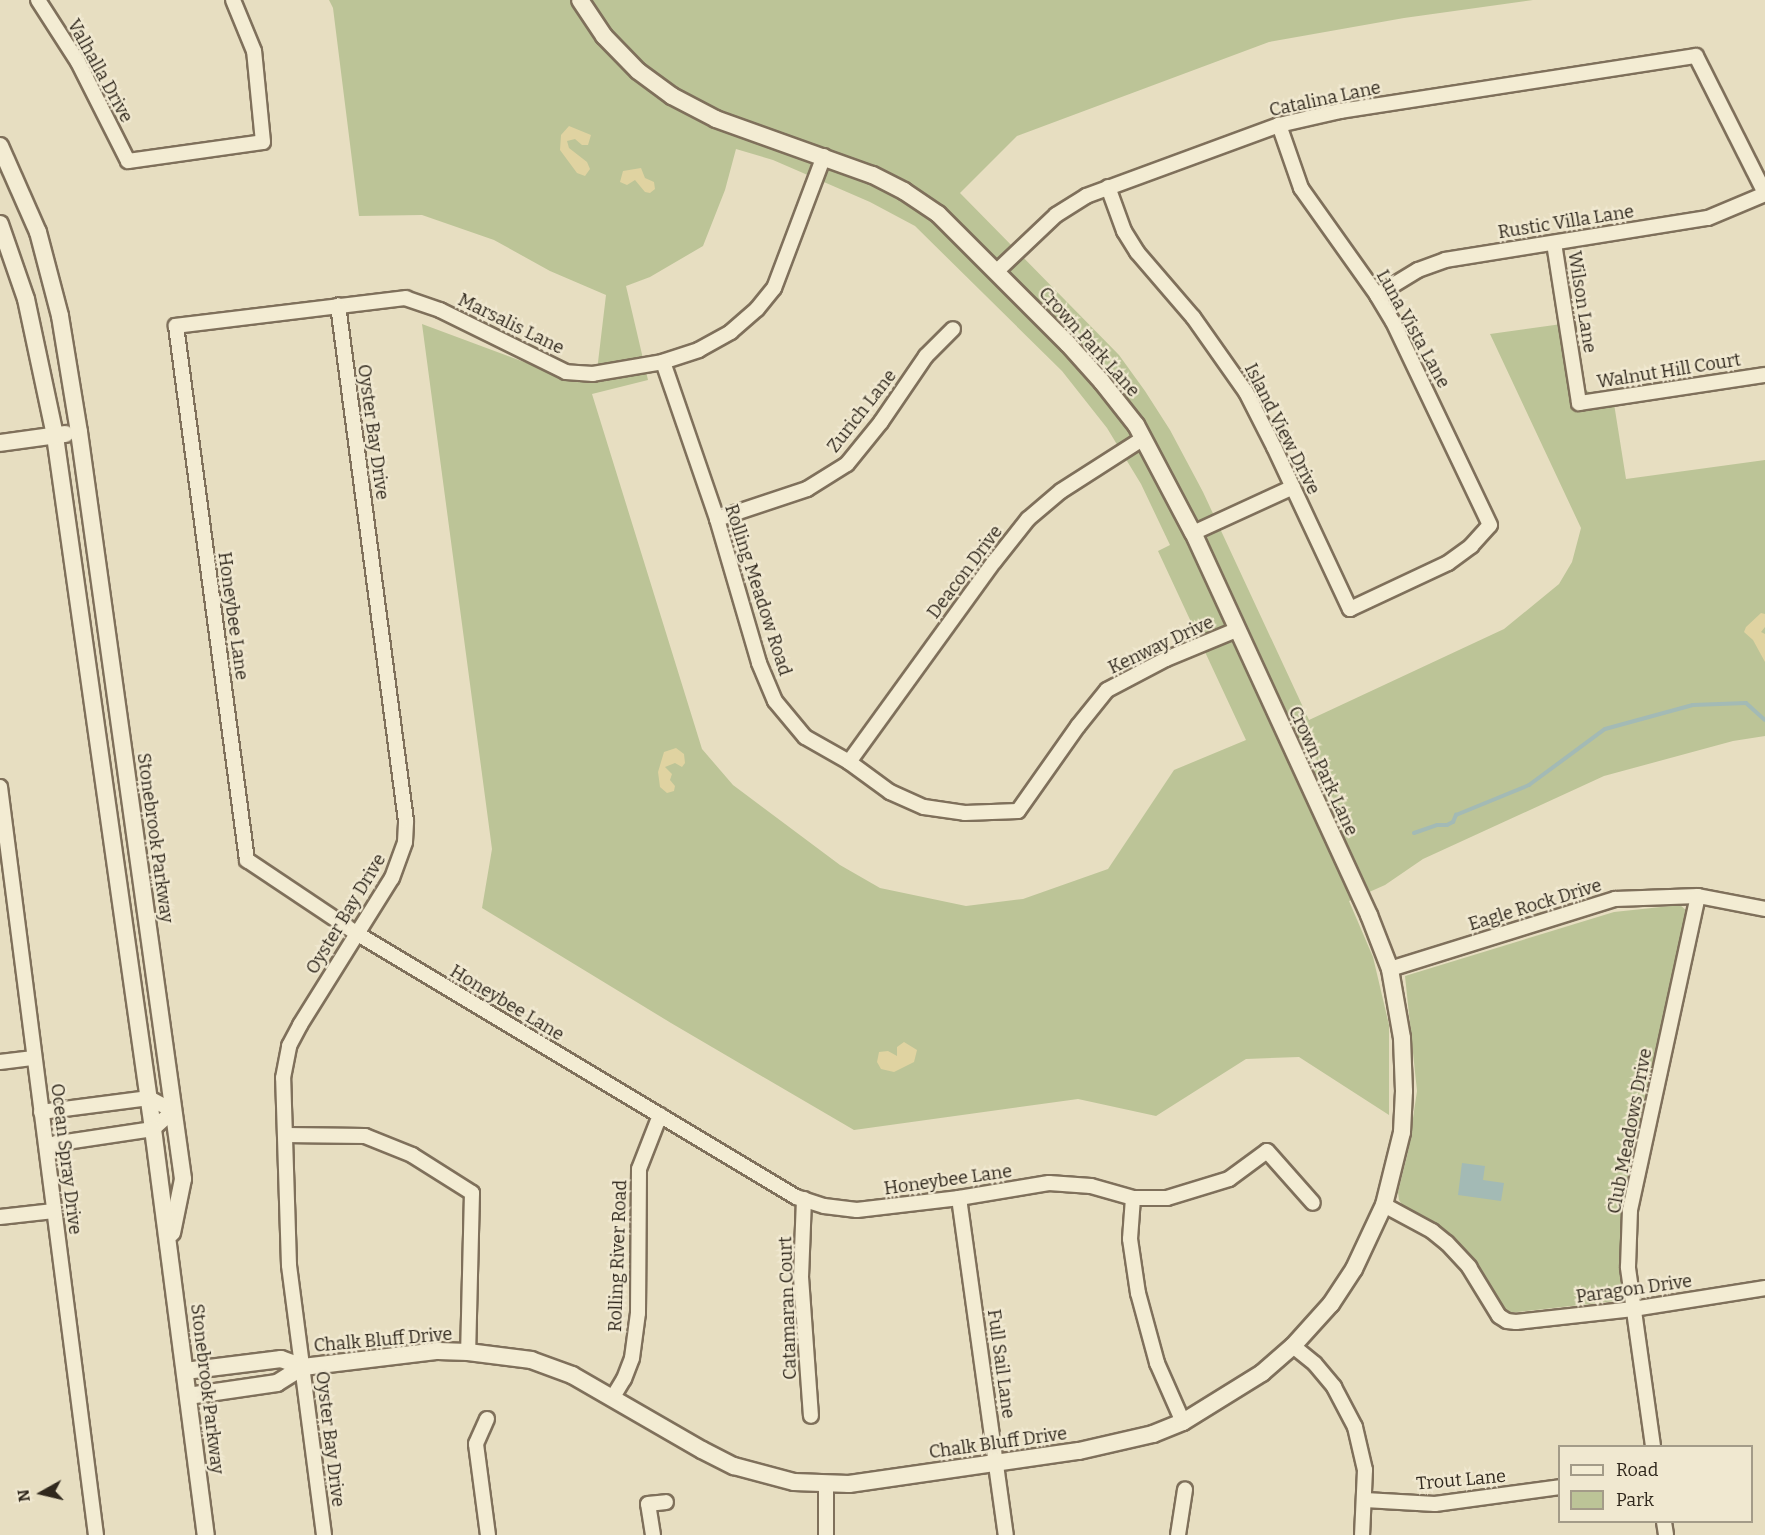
<!DOCTYPE html>
<style>
body{margin:0}
#map{position:relative;width:1765px;height:1535px;overflow:hidden;background:#e7dec1;font-family:Bitter,serif}
div>[style]{position:absolute}
[style*='--x']{left:calc(var(--x)*1px);top:calc(var(--y)*1px);width:calc(var(--w)*1px);rotate:calc(var(--a)*1deg)}
.green>*{inset:0;background:#bcc497}
.sand>*{inset:0;background:#e0d3a1}
.water>*{inset:0;background:#a3bab5}
.stream>*{height:4px;margin:-2px;padding:0 2px;transform-origin:2px;border-radius:2px;background:#a3bab5}
.roads{filter:drop-shadow(2px 0 #7f705b) drop-shadow(-2px 0 #7f705b) drop-shadow(0 2px #7f705b) drop-shadow(0 -2px #7f705b)}
.minor>*{height:14px;margin:-7px;padding:0 7px;transform-origin:7px;border-radius:7px;background:#f3ecd3}
.tertiary>*{height:16px;margin:-8px;padding:0 8px;transform-origin:8px;border-radius:8px;background:#f3ecd3}
span{translate:-50% -50%;white-space:nowrap;text-align:center;line-height:1.15;-webkit-text-stroke:4.5px #f0e8d0;paint-order:stroke}
.street-label{font-size:18px;color:#30281d}
.legend{position:absolute;left:1558px;top:1445px;width:195px;height:78px;box-sizing:border-box;background:#f0e8d0;border:2px solid #a39b88;margin:0;padding:8px 10px;list-style:none;font-size:18px;color:#30281d}
.legend li{display:flex;align-items:center;gap:12px;height:30px}
.legend b{width:30px;border:2px solid #a39b88}
.north{position:absolute;left:12px;top:1463px;width:60px;height:60px;-webkit-text-stroke:4px #f0e8d0;paint-order:stroke;rotate:262deg;font-size:16px;font-weight:700;line-height:24px;text-align:center;color:#30281d}
.north::after{content:'';display:block;margin:auto;width:21px;height:27px;background:#30281d;clip-path:polygon(50% 0,100% 100%,50% 72%,0 100%)}
</style>
<div id="map">
<div class="green">
<i style="clip-path:polygon(evenodd,329px 0,1533px 0,1404px 18px,1269px 42px,1017px 136px,960px 193px,1119px 355px,1145px 391px,1170px 430px,1203px 492px,1309px 720px,1504px 629px,1559px 584px,1572px 562px,1581px 528px,1490px 334px,1576px 322px,1583px 388px,1589px 392px,1612px 391px,1626px 479px,1765px 460px,1765px 736px,1733px 741px,1604px 776px,1423px 859px,1385px 885px,1349px 901px,1373px 957px,1389px 1025px,1389px 1115px,1299px 1057px,1246px 1059px,1156px 1116px,1078px 1099px,854px 1130px,671px 1023px,482px 908px,492px 849px,422px 324px,564px 377px,596px 379px,606px 295px,550px 271px,494px 240px,422px 215px,359px 216px,333px 8px,329px 0,736px 149px,773px 160px,870px 202px,915px 226px,1062px 371px,1107px 428px,1141px 484px,1170px 545px,1158px 551px,1246px 740px,1174px 770px,1108px 869px,1023px 899px,966px 906px,880px 888px,840px 865px,733px 785px,702px 749px,592px 394px,648px 380px,626px 286px,650px 277px,703px 246px,725px 190px,736px 149px)"></i>
<i style="clip-path:polygon(1680px 905px,1687px 911px,1689px 920px,1625px 1201px,1622px 1230px,1623px 1295px,1616px 1301px,1508px 1313px,1465px 1252px,1442px 1228px,1403px 1206px,1399px 1200px,1398px 1192px,1408px 1152px,1417px 1091px,1405px 976px,1614px 912px)"></i>
</div>
<div class="sand">
<i style="clip-path:polygon(569px 126px,591px 135px,588px 145px,582px 145px,575px 139px,567px 141px,569px 148px,587px 162px,590px 169px,585px 176px,577px 173px,560px 150px,561px 135px)"></i>
<i style="clip-path:polygon(641px 168px,645px 178px,654px 182px,655px 189px,650px 193px,645px 192px,635px 180px,627px 185px,620px 182px,623px 171px)"></i>
<i style="clip-path:polygon(1761px 613px,1765px 614px,1765px 627px,1761px 632px,1765px 634px,1765px 662px,1753px 640px,1744px 632px,1746px 627px)"></i>
<i style="clip-path:polygon(676px 748px,684px 754px,685px 763px,682px 767px,675px 763px,665px 767px,672px 774px,670px 780px,675px 786px,674px 791px,667px 793px,660px 787px,658px 772px,664px 752px)"></i>
<i style="clip-path:polygon(904px 1042px,917px 1050px,914px 1062px,894px 1072px,881px 1069px,877px 1062px,879px 1052px,888px 1051px,897px 1056px,897px 1047px)"></i>
</div>
<div class="water">
<i style="clip-path:polygon(1462px 1163px,1485px 1166px,1483px 1180px,1504px 1183px,1501px 1201px,1458px 1195px)"></i>
</div>
<div class="stream">
<i style="--x:1414;--y:833;--w:24;--a:-19"></i>
<i style="--x:1437;--y:825;--w:10;--a:0"></i>
<i style="--x:1447;--y:825;--w:7;--a:-27"></i>
<i style="--x:1453;--y:822;--w:8;--a:-67"></i>
<i style="--x:1456;--y:815;--w:79;--a:-22.3"></i>
<i style="--x:1529;--y:785;--w:94;--a:-36.4"></i>
<i style="--x:1605;--y:729;--w:91;--a:-15.3"></i>
<i style="--x:1693;--y:705;--w:53;--a:-2.2"></i>
<i style="--x:1746;--y:703;--w:25;--a:42"></i>
</div>
<div class="roads">
<div class="minor">
<i style="--x:38;--y:0;--w:74;--a:57.2"></i>
<i style="--x:78;--y:62;--w:111;--a:63.2"></i>
<i style="--x:128;--y:161;--w:136;--a:-8"></i>
<i style="--x:263;--y:142;--w:91;--a:-95.6"></i>
<i style="--x:254;--y:51;--w:55;--a:-112.4"></i>
<i style="--x:824;--y:156;--w:141;--a:110.7"></i>
<i style="--x:774;--y:288;--w:27;--a:129"></i>
<i style="--x:757;--y:309;--w:35;--a:139"></i>
<i style="--x:731;--y:332;--w:37;--a:151"></i>
<i style="--x:699;--y:350;--w:38;--a:162"></i>
<i style="--x:663;--y:362;--w:71;--a:170.3"></i>
<i style="--x:593;--y:374;--w:27;--a:-176"></i>
<i style="--x:566;--y:372;--w:140;--a:-153.8"></i>
<i style="--x:440;--y:310;--w:36;--a:-161"></i>
<i style="--x:406;--y:298;--w:232;--a:173.1"></i>
<i style="--x:176;--y:326;--w:539;--a:82.43"></i>
<i style="--x:247;--y:860;--w:131;--a:33.8"></i>
<i style="--x:356;--y:933;--w:513;--a:30.96"></i>
<i style="--x:796;--y:1197;--w:29;--a:18"></i>
<i style="--x:824;--y:1206;--w:33;--a:7"></i>
<i style="--x:857;--y:1210;--w:103;--a:-6.7"></i>
<i style="--x:959;--y:1198;--w:91;--a:-9.5"></i>
<i style="--x:1049;--y:1183;--w:42;--a:4.1"></i>
<i style="--x:1091;--y:1186;--w:44;--a:15.9"></i>
<i style="--x:1133;--y:1198;--w:34;--a:0"></i>
<i style="--x:1167;--y:1198;--w:65;--a:-17"></i>
<i style="--x:1229;--y:1179;--w:47;--a:-36.4"></i>
<i style="--x:1267;--y:1151;--w:69;--a:48.5"></i>
<i style="--x:1108;--y:187;--w:47;--a:70"></i>
<i style="--x:1124;--y:231;--w:25;--a:58"></i>
<i style="--x:1137;--y:252;--w:86;--a:49.3"></i>
<i style="--x:1193;--y:317;--w:92;--a:54.8"></i>
<i style="--x:1246;--y:392;--w:62;--a:63"></i>
<i style="--x:1274;--y:447;--w:179;--a:64.9"></i>
<i style="--x:1350;--y:609;--w:108;--a:-25.1"></i>
<i style="--x:1448;--y:563;--w:29;--a:-36"></i>
<i style="--x:1471;--y:546;--w:28;--a:-48"></i>
<i style="--x:1490;--y:525;--w:225;--a:-115.5"></i>
<i style="--x:1393;--y:322;--w:31;--a:-121"></i>
<i style="--x:1377;--y:295;--w:131;--a:-125.4"></i>
<i style="--x:1301;--y:188;--w:67;--a:-109.2"></i>
<i style="--x:1554;--y:243;--w:162;--a:81.1"></i>
<i style="--x:1579;--y:403;--w:188;--a:-8.6"></i>
<i style="--x:997;--y:271;--w:81;--a:-43.5"></i>
<i style="--x:1056;--y:215;--w:36;--a:-32"></i>
<i style="--x:1086;--y:196;--w:206;--a:-20.2"></i>
<i style="--x:1279;--y:125;--w:63;--a:-12.9"></i>
<i style="--x:1340;--y:111;--w:360;--a:-8.8"></i>
<i style="--x:1696;--y:56;--w:153;--a:63.3"></i>
<i style="--x:1377;--y:295;--w:48;--a:-31.4"></i>
<i style="--x:1418;--y:270;--w:29;--a:-20"></i>
<i style="--x:1445;--y:260;--w:266;--a:-9.1"></i>
<i style="--x:1708;--y:218;--w:62;--a:-22.8"></i>
<i style="--x:663;--y:362;--w:166;--a:71"></i>
<i style="--x:717;--y:519;--w:150;--a:73.7"></i>
<i style="--x:759;--y:663;--w:41;--a:67.2"></i>
<i style="--x:775;--y:701;--w:47;--a:50.2"></i>
<i style="--x:805;--y:737;--w:51;--a:29.6"></i>
<i style="--x:849;--y:762;--w:51;--a:36.2"></i>
<i style="--x:890;--y:792;--w:37;--a:24"></i>
<i style="--x:924;--y:807;--w:41;--a:8.3"></i>
<i style="--x:965;--y:813;--w:53;--a:-2.2"></i>
<i style="--x:1018;--y:811;--w:104;--a:-54.8"></i>
<i style="--x:1078;--y:726;--w:46;--a:-51.1"></i>
<i style="--x:1107;--y:690;--w:67;--a:-27.7"></i>
<i style="--x:1166;--y:659;--w:76;--a:-22.5"></i>
<i style="--x:717;--y:519;--w:95;--a:-18.4"></i>
<i style="--x:807;--y:489;--w:47;--a:-32"></i>
<i style="--x:847;--y:464;--w:54;--a:-51"></i>
<i style="--x:881;--y:422;--w:80;--a:-55.7"></i>
<i style="--x:926;--y:356;--w:38;--a:-45"></i>
<i style="--x:1193;--y:533;--w:110;--a:-24.7"></i>
<i style="--x:849;--y:762;--w:247;--a:-54.1"></i>
<i style="--x:994;--y:562;--w:55;--a:-51.7"></i>
<i style="--x:1028;--y:519;--w:43;--a:-40.3"></i>
<i style="--x:1061;--y:491;--w:98;--a:-32.6"></i>
<i style="--x:0;--y:787;--w:754;--a:82.69"></i>
<i style="--x:1390;--y:969;--w:236;--a:-17.3"></i>
<i style="--x:1615;--y:899;--w:83;--a:-2.1"></i>
<i style="--x:1698;--y:896;--w:68;--a:11"></i>
<i style="--x:0;--y:1062;--w:34;--a:-7"></i>
<i style="--x:41;--y:1112;--w:109;--a:-7.4"></i>
<i style="--x:149;--y:1098;--w:27;--a:28"></i>
<i style="--x:173;--y:1111;--w:27;--a:138"></i>
<i style="--x:153;--y:1129;--w:108;--a:171.5"></i>
<i style="--x:285;--y:1135;--w:80;--a:0.7"></i>
<i style="--x:365;--y:1136;--w:51;--a:22"></i>
<i style="--x:412;--y:1155;--w:71;--a:32.3"></i>
<i style="--x:472;--y:1193;--w:159;--a:91.4"></i>
<i style="--x:959;--y:1198;--w:340;--a:82.1"></i>
<i style="--x:1133;--y:1198;--w:41;--a:94.2"></i>
<i style="--x:1130;--y:1239;--w:55;--a:81.6"></i>
<i style="--x:1138;--y:1293;--w:73;--a:74.8"></i>
<i style="--x:1157;--y:1363;--w:64;--a:66.2"></i>
<i style="--x:804;--y:1199;--w:78;--a:92.2"></i>
<i style="--x:801;--y:1277;--w:139;--a:85.9"></i>
<i style="--x:1384;--y:1205;--w:55;--a:28.4"></i>
<i style="--x:1432;--y:1231;--w:19;--a:39"></i>
<i style="--x:1447;--y:1243;--w:33;--a:47"></i>
<i style="--x:1469;--y:1267;--w:57;--a:58.5"></i>
<i style="--x:1499;--y:1316;--w:9;--a:32"></i>
<i style="--x:1507;--y:1321;--w:9;--a:6"></i>
<i style="--x:1516;--y:1322;--w:118;--a:-6.3"></i>
<i style="--x:1633;--y:1309;--w:134;--a:-9"></i>
<i style="--x:0;--y:1217;--w:54;--a:-6.3"></i>
<i style="--x:1293;--y:1346;--w:28;--a:39"></i>
<i style="--x:1315;--y:1364;--w:30;--a:50"></i>
<i style="--x:1334;--y:1387;--w:45;--a:62.3"></i>
<i style="--x:1355;--y:1427;--w:44;--a:76.9"></i>
<i style="--x:1365;--y:1470;--w:65;--a:92.6"></i>
<i style="--x:613;--y:1397;--w:21;--a:-59"></i>
<i style="--x:624;--y:1379;--w:22;--a:-69"></i>
<i style="--x:632;--y:1358;--w:45;--a:-82.4"></i>
<i style="--x:638;--y:1313;--w:144;--a:-89.6"></i>
<i style="--x:639;--y:1169;--w:58;--a:-68.7"></i>
<i style="--x:487;--y:1419;--w:27;--a:114"></i>
<i style="--x:476;--y:1444;--w:92;--a:82.5"></i>
<i style="--x:1653;--y:1446;--w:181;--a:-98"></i>
<i style="--x:1628;--y:1267;--w:57;--a:-88"></i>
<i style="--x:1630;--y:1210;--w:321;--a:-77.8"></i>
<i style="--x:826;--y:1484;--w:51;--a:90"></i>
<i style="--x:1365;--y:1500;--w:70;--a:3.3"></i>
<i style="--x:1435;--y:1504;--w:126;--a:-7.7"></i>
<i style="--x:1664;--y:1522;--w:13;--a:81"></i>
<i style="--x:324;--y:1535;--w:272;--a:-97.4"></i>
<i style="--x:289;--y:1265;--w:187;--a:-91.8"></i>
<i style="--x:283;--y:1078;--w:33;--a:-79"></i>
<i style="--x:289;--y:1046;--w:24;--a:-62"></i>
<i style="--x:300;--y:1025;--w:173;--a:-58"></i>
<i style="--x:392;--y:878;--w:38;--a:-70"></i>
<i style="--x:405;--y:842;--w:21;--a:-87"></i>
<i style="--x:406;--y:821;--w:520;--a:-97.51"></i>
<i style="--x:653;--y:1535;--w:31;--a:-99"></i>
<i style="--x:648;--y:1504;--w:18;--a:-6"></i>
<i style="--x:1178;--y:1535;--w:46;--a:-81.2"></i>
</div>
<div class="tertiary">
<i style="--x:0;--y:146;--w:94;--a:66.2"></i>
<i style="--x:38;--y:232;--w:87;--a:75.3"></i>
<i style="--x:60;--y:316;--w:118;--a:80.7"></i>
<i style="--x:79;--y:432;--w:754;--a:82.07"></i>
<i style="--x:183;--y:1179;--w:55;--a:101.5"></i>
<i style="--x:0;--y:224;--w:79;--a:70.9"></i>
<i style="--x:26;--y:299;--w:140;--a:78"></i>
<i style="--x:55;--y:436;--w:700;--a:81.95"></i>
<i style="--x:153;--y:1129;--w:409;--a:82.6"></i>
<i style="--x:0;--y:443;--w:66;--a:-7.9"></i>
<i style="--x:185;--y:1371;--w:97;--a:-7.1"></i>
<i style="--x:281;--y:1359;--w:23;--a:20"></i>
<i style="--x:188;--y:1396;--w:90;--a:-8.3"></i>
<i style="--x:277;--y:1383;--w:31;--a:-32"></i>
<i style="--x:303;--y:1367;--w:136;--a:-6.8"></i>
<i style="--x:438;--y:1351;--w:30;--a:2"></i>
<i style="--x:468;--y:1352;--w:64;--a:7.2"></i>
<i style="--x:531;--y:1360;--w:44;--a:20.1"></i>
<i style="--x:572;--y:1375;--w:150;--a:30"></i>
<i style="--x:702;--y:1450;--w:36;--a:27"></i>
<i style="--x:734;--y:1466;--w:62;--a:14.9"></i>
<i style="--x:794;--y:1482;--w:55;--a:2.1"></i>
<i style="--x:849;--y:1484;--w:232;--a:-8.2"></i>
<i style="--x:1079;--y:1451;--w:76;--a:-12.9"></i>
<i style="--x:1153;--y:1434;--w:32;--a:-22"></i>
<i style="--x:1183;--y:1422;--w:93;--a:-31.8"></i>
<i style="--x:1262;--y:1373;--w:41;--a:-41.1"></i>
<i style="--x:1293;--y:1346;--w:57;--a:-47.9"></i>
<i style="--x:1331;--y:1304;--w:42;--a:-56.7"></i>
<i style="--x:1354;--y:1269;--w:71;--a:-64.9"></i>
<i style="--x:1384;--y:1205;--w:75;--a:-76.1"></i>
<i style="--x:1402;--y:1132;--w:41;--a:-87.2"></i>
<i style="--x:1404;--y:1091;--w:53;--a:-92.2"></i>
<i style="--x:1402;--y:1038;--w:70;--a:-99.9"></i>
<i style="--x:1390;--y:969;--w:58;--a:-111.3"></i>
<i style="--x:1369;--y:915;--w:421;--a:-114.7"></i>
<i style="--x:1193;--y:533;--w:122;--a:-117.8"></i>
<i style="--x:1136;--y:425;--w:55;--a:-128.3"></i>
<i style="--x:1102;--y:382;--w:51;--a:-131.8"></i>
<i style="--x:1068;--y:344;--w:184;--a:-135"></i>
<i style="--x:938;--y:214;--w:41;--a:-145.9"></i>
<i style="--x:904;--y:191;--w:36;--a:-153"></i>
<i style="--x:872;--y:175;--w:166;--a:-160.3"></i>
<i style="--x:716;--y:119;--w:50;--a:-152.4"></i>
<i style="--x:672;--y:96;--w:42;--a:-143.7"></i>
<i style="--x:638;--y:71;--w:49;--a:-134.2"></i>
<i style="--x:604;--y:36;--w:43;--a:-123.7"></i>
</div>
</div>
<div class="street-label">
<span style="left:100px;top:71px;rotate:61deg">Valhalla Drive</span>
<span style="left:1325px;top:99px;rotate:-12deg">Catalina Lane</span>
<span style="left:1566px;top:222px;rotate:-9deg">Rustic Villa Lane</span>
<span style="left:1582px;top:302px;rotate:81deg">Wilson Lane</span>
<span style="left:511px;top:324px;rotate:26deg">Marsalis Lane</span>
<span style="left:1413px;top:329px;rotate:61deg">Luna Vista Lane</span>
<span style="left:1089px;top:342px;rotate:48deg">Crown Park Lane</span>
<span style="left:1669px;top:371px;rotate:-9deg">Walnut Hill Court</span>
<span style="left:862px;top:411px;rotate:-52deg">Zurich Lane</span>
<span style="left:1282px;top:429px;rotate:63deg">Island View Drive</span>
<span style="left:373px;top:432px;rotate:82deg">Oyster Bay Drive</span>
<span style="left:965px;top:572px;rotate:-53deg">Deacon Drive</span>
<span style="left:758px;top:590px;rotate:72deg">Rolling Meadow Road</span>
<span style="left:233px;top:616px;rotate:82deg">Honeybee Lane</span>
<span style="left:1161px;top:645px;rotate:-25deg">Kenway Drive</span>
<span style="left:1323px;top:771px;rotate:65deg">Crown Park Lane</span>
<span style="left:155px;top:838px;rotate:82deg">Stonebrook Parkway</span>
<span style="left:1535px;top:905px;rotate:-17deg">Eagle Rock Drive</span>
<span style="left:346px;top:914px;rotate:-59deg">Oyster Bay Drive</span>
<span style="left:507px;top:1003px;rotate:31deg">Honeybee Lane</span>
<span style="left:1630px;top:1131px;rotate:-79deg">Club Meadows Drive</span>
<span style="left:66px;top:1159px;rotate:83deg">Ocean Spray Drive</span>
<span style="left:948px;top:1180px;rotate:-8deg">Honeybee Lane</span>
<span style="left:618px;top:1256px;rotate:-88deg">Rolling River Road</span>
<span style="left:1634px;top:1289px;rotate:-8deg">Paragon Drive</span>
<span style="left:788px;top:1308px;rotate:-92deg">Catamaran Court</span>
<span style="left:383px;top:1340px;rotate:-5deg">Chalk Bluff Drive</span>
<span style="left:1001px;top:1364px;rotate:82deg">Full Sail Lane</span>
<span style="left:207px;top:1389px;rotate:83deg">Stonebrook Parkway</span>
<span style="left:330px;top:1439px;rotate:83deg">Oyster Bay Drive</span>
<span style="left:998px;top:1443px;rotate:-8deg">Chalk Bluff Drive</span>
<span style="left:1461px;top:1480px;rotate:-5deg">Trout Lane</span>
</div>
<ul class="legend">
<li><b style="height:8px;background:#f3ecd3"></b>Road</li>
<li><b style="height:16px;background:#bcc497"></b>Park</li>
</ul>
<div class="north">N</div>
</div>
